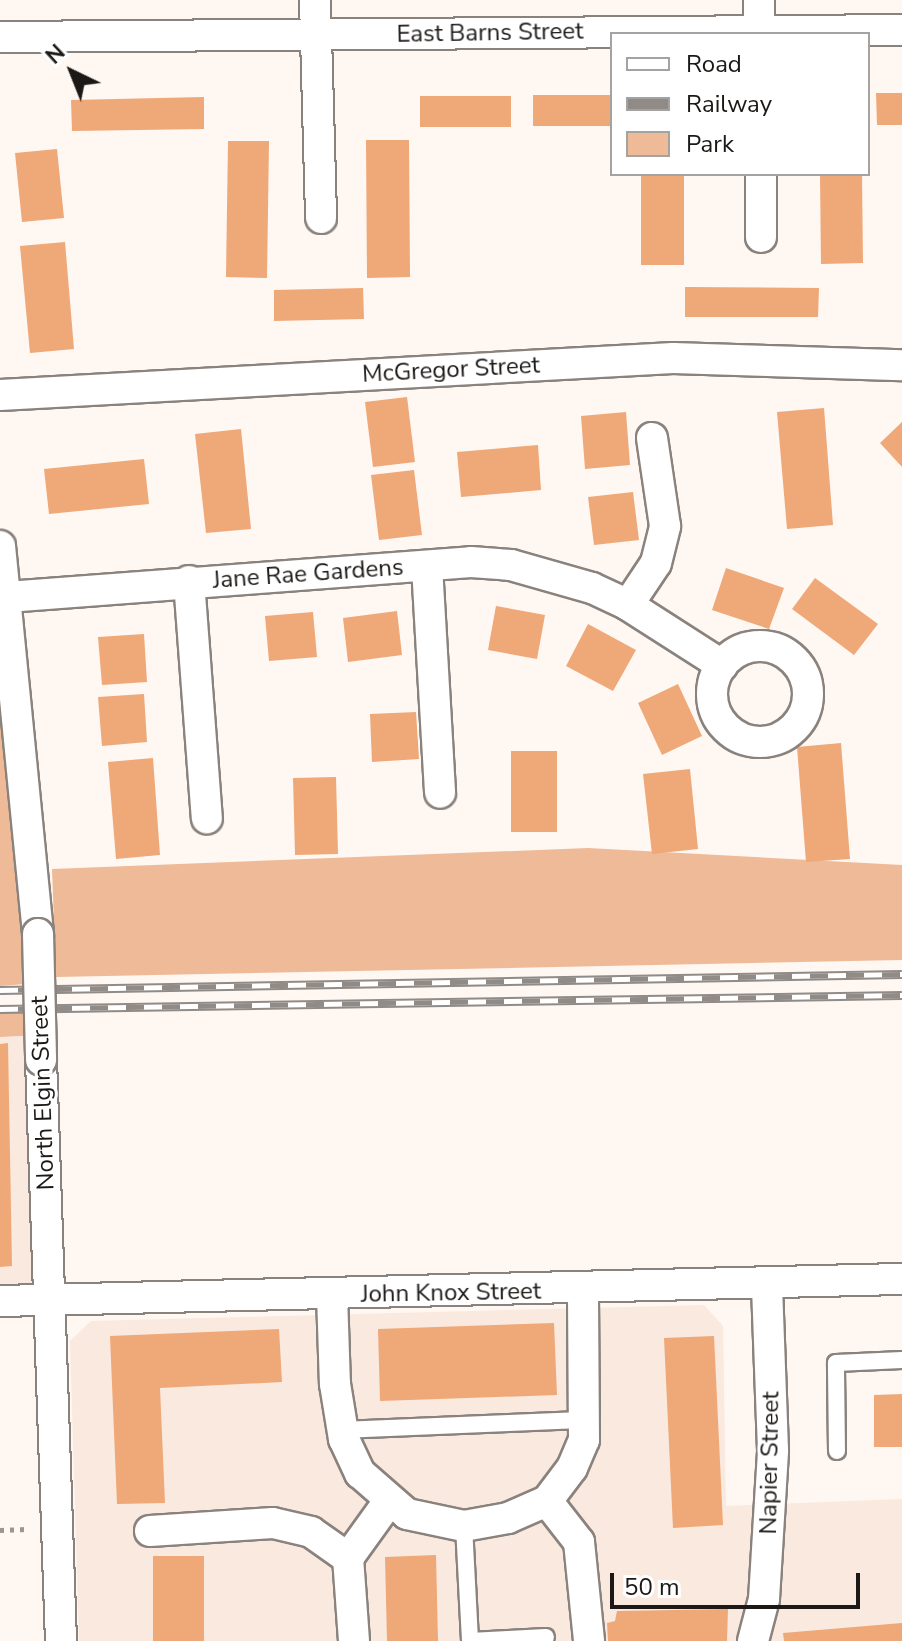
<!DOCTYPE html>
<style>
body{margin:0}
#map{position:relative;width:902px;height:1641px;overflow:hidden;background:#fff7f2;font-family:"Nunito Sans",sans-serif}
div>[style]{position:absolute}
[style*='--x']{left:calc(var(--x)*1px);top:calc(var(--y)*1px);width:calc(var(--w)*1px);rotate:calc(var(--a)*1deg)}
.built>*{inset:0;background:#fae9de}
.green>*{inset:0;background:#efba97}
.building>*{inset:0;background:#efa878}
.path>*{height:5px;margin-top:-2.5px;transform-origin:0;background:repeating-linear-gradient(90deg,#9c9693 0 4px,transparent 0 10px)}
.roads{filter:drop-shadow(2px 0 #8a827d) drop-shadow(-2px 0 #8a827d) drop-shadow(0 2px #8a827d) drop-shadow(0 -2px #8a827d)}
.lane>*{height:16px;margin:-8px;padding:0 8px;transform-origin:8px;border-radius:8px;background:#fff}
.street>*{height:30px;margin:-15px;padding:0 15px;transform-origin:15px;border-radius:15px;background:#fff}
.street>.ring{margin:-15px;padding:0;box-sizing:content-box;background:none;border:30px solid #fff;border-radius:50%}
.rail>*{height:9px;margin-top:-4.5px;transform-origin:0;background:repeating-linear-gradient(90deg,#fff 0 18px,#908b87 0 36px);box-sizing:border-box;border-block:2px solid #908b87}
.bridges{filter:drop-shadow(2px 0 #8a827d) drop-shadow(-2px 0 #8a827d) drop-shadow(0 2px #8a827d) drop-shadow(0 -2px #8a827d)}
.street-bridge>*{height:30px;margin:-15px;padding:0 15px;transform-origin:15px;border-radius:15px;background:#fff}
span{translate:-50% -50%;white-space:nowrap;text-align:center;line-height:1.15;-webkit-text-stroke:6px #fff;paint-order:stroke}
.street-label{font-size:24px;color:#1b1816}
.legend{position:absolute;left:610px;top:32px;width:260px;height:144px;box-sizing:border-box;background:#fff;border:2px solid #a4a3a2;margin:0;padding:10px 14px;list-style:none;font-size:24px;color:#1b1816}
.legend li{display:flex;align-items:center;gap:16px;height:40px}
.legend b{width:40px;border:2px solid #a4a3a2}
.north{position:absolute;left:32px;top:32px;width:80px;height:80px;-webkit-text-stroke:6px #fff;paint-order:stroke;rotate:317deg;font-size:22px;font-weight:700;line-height:32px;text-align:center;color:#1b1816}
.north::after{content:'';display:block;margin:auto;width:28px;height:36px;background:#1b1816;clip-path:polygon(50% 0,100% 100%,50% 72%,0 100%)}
.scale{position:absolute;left:610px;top:1573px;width:250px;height:36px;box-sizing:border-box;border:4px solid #1b1816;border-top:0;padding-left:10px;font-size:24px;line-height:28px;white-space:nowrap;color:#1b1816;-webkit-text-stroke:6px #fff;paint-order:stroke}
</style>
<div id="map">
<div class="built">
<i style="clip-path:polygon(40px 1035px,51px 1299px,0 1301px,0 1037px)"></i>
<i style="clip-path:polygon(704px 1305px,723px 1326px,726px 1506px,902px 1499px,902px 1641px,79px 1641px,70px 1341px,91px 1321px)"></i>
</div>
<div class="green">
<i style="clip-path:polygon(0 546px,39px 983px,0 986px)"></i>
<i style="clip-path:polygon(588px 848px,902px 865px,902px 960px,56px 977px,52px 869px)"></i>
<i style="clip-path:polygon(40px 1008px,40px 1035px,0 1037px,0 1009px)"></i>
</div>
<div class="building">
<i style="clip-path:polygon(876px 93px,902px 93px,902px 125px,877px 125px)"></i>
<i style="clip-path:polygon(533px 95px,612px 95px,612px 126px,533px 126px)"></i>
<i style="clip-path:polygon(420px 96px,511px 96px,511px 127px,420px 127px)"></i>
<i style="clip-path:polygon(204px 97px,204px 129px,72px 131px,71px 100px)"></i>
<i style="clip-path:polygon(366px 140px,409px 140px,410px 277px,367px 278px)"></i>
<i style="clip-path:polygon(228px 141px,269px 141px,267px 278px,226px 277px)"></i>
<i style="clip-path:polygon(57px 149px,64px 218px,22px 222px,15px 153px)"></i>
<i style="clip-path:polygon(641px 174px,684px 174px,684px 265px,641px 265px)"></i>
<i style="clip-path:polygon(820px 174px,862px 174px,863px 263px,821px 264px)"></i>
<i style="clip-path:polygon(65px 242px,74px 349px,30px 353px,20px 246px)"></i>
<i style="clip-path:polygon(685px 287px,819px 288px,818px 317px,685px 317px)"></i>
<i style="clip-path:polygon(363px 288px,364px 319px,274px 321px,274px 290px)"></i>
<i style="clip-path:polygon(407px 397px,415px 462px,373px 467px,365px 402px)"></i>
<i style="clip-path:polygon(824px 408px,833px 525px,787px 529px,777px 412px)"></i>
<i style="clip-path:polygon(626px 412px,630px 465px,585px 469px,581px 416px)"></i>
<i style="clip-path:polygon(902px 422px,902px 467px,880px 443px)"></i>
<i style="clip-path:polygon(241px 429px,251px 529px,206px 533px,195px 434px)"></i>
<i style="clip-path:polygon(538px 445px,541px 490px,461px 497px,457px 452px)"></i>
<i style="clip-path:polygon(144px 459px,149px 504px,49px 514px,44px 469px)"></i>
<i style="clip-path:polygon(414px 470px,422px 535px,379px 540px,371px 475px)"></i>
<i style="clip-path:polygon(633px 492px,639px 540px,594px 545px,588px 497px)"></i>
<i style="clip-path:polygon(726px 568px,784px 588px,769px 629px,712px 610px)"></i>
<i style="clip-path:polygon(815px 578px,878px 624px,854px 655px,792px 609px)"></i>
<i style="clip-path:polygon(496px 606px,545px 615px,537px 659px,488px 650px)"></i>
<i style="clip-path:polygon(397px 611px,402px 655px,348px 662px,343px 618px)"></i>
<i style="clip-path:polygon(313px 612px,317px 657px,269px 661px,265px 616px)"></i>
<i style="clip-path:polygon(588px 624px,636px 650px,613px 691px,566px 666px)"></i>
<i style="clip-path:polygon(144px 634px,147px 682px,102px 685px,98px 637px)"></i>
<i style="clip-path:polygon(678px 684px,702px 736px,662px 755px,638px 703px)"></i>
<i style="clip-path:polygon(144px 694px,147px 742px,102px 746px,98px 697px)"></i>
<i style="clip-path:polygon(416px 712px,419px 759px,372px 762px,370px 714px)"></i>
<i style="clip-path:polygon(841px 743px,850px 859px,806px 862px,797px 747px)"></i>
<i style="clip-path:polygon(511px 751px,557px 751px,557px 832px,511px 832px)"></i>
<i style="clip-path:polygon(153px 758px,160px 855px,116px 859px,108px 762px)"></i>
<i style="clip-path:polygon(690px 769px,698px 849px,652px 854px,643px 774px)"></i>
<i style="clip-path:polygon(336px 777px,338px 854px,295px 855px,293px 778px)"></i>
<i style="clip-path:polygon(8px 1043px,12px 1266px,0 1267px,0 1044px)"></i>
<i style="clip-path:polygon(554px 1323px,557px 1395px,380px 1401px,378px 1329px)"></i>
<i style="clip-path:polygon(279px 1329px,282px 1382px,160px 1388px,165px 1503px,117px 1504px,110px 1336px)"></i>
<i style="clip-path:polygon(714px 1336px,723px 1525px,673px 1528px,664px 1338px)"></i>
<i style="clip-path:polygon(902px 1394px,902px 1447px,874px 1447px,874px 1395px)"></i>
<i style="clip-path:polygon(436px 1555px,438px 1641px,387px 1641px,385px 1557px)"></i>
<i style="clip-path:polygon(153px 1556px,204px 1556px,204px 1641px,153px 1641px)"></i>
<i style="clip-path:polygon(728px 1609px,727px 1641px,608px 1641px,607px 1623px,615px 1621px,617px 1611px)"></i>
<i style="clip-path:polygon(902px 1623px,902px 1641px,784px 1641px,783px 1633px)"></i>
</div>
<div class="path">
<i style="--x:0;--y:1530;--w:27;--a:-2"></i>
</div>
<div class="roads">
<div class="lane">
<i style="--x:343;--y:1430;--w:242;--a:-2.4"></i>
<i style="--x:837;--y:1451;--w:88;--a:-90.7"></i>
<i style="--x:836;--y:1363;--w:66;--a:-2.6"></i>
<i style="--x:464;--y:1526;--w:115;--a:87"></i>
<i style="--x:470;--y:1641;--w:76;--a:-3"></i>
</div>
<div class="street">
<i style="--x:315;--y:0;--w:218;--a:88.4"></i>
<i style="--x:759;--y:0;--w:34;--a:90"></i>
<i style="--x:0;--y:37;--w:902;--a:-0.44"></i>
<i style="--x:761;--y:174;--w:63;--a:90"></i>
<i style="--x:0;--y:395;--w:674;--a:-3.15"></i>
<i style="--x:673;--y:358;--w:229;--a:1.8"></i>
<i style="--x:0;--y:546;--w:390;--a:84.4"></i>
<i style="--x:427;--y:566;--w:227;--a:86.7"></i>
<i style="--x:189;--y:581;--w:238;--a:85.7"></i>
<i style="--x:7;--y:597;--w:465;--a:-4.3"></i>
<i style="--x:471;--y:562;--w:40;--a:4.3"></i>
<i style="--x:511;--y:565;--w:84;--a:15.9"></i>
<i style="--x:592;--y:588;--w:40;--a:25"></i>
<i style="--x:628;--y:605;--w:112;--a:32.6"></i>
<i style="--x:628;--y:605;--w:50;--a:-56.3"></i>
<i style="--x:656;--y:563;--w:38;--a:-76"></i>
<i style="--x:665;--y:526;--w:89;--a:-98.4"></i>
<i class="ring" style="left:712px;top:646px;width:66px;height:66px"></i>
<i style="--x:41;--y:1060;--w:581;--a:88.03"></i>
<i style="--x:332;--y:1295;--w:89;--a:88.1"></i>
<i style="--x:335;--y:1384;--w:56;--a:80.7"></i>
<i style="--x:344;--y:1439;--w:38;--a:65"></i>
<i style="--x:360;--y:1473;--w:62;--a:41.1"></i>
<i style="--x:407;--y:1514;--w:58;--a:11.9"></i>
<i style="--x:464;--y:1526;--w:45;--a:-10.3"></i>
<i style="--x:508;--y:1518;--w:43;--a:-23.6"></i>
<i style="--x:547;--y:1501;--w:41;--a:-52.9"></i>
<i style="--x:572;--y:1468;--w:30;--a:-67"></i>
<i style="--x:584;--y:1440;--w:150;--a:-90.4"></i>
<i style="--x:0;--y:1301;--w:902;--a:-1.4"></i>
<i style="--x:547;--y:1501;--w:52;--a:52"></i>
<i style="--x:579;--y:1542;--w:100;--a:84.2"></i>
<i style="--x:150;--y:1531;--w:123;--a:-3.7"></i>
<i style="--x:273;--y:1523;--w:39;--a:13"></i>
<i style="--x:311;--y:1532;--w:45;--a:35.1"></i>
<i style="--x:354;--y:1641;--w:83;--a:-94.1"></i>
<i style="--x:348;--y:1558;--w:70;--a:-54.3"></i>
<i style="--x:753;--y:1641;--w:43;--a:-75.3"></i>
<i style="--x:764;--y:1599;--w:149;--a:-86.5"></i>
<i style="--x:773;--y:1450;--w:166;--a:-92.1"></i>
</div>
</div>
<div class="rail">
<i style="--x:0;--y:990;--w:902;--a:-1.02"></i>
<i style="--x:0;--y:1009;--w:902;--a:-0.89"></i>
</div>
<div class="bridges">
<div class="street-bridge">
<i style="--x:38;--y:934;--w:126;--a:88.6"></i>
</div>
</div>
<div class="street-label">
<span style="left:490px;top:33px;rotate:-1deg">East Barns Street</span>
<span style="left:451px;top:370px;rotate:-3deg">McGregor Street</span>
<span style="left:308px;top:574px;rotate:-4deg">Jane Rae Gardens</span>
<span style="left:43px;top:1093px;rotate:-92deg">North Elgin Street</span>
<span style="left:451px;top:1293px;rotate:-1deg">John Knox Street</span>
<span style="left:770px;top:1463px;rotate:-89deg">Napier Street</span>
</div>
<ul class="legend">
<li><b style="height:10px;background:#fff"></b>Road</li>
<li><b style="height:10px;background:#908b87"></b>Railway</li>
<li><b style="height:22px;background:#efba97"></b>Park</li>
</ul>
<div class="north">N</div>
<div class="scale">50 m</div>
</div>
